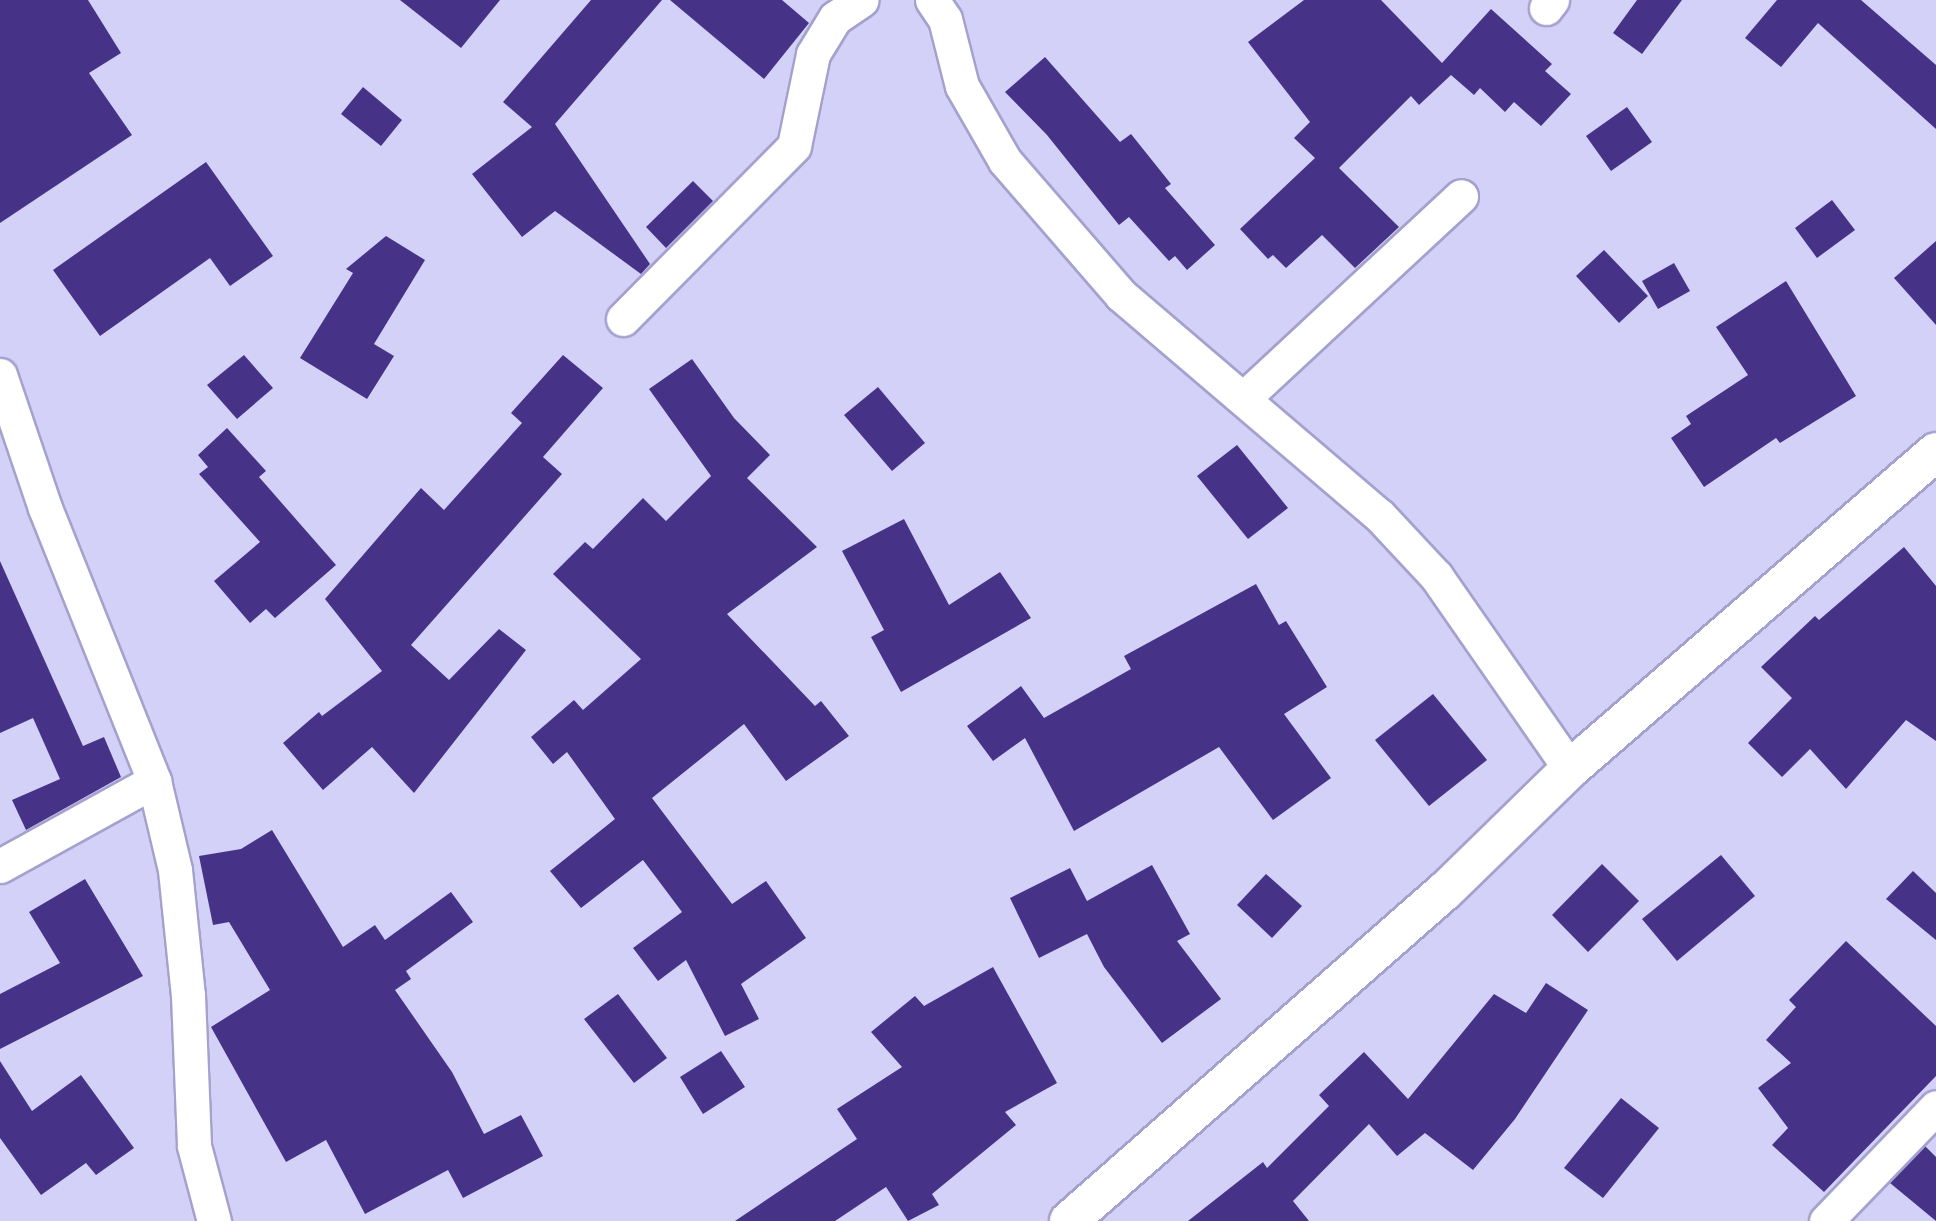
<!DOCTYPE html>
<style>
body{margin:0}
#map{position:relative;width:1936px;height:1221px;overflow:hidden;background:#d4d1f8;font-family:Bitter,serif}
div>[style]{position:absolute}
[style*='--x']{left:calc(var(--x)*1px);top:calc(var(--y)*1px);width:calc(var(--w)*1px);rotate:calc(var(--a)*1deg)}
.building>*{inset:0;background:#463388}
.roads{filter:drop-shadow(2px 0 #a5a1ce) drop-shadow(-2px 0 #a5a1ce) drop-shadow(0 2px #a5a1ce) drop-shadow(0 -2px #a5a1ce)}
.street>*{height:33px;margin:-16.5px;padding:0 16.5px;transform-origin:16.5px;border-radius:16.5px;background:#fff}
.secondary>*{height:38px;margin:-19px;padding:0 19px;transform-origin:19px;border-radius:19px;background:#fff}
span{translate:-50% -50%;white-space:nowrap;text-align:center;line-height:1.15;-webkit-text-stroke:7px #d4d1f8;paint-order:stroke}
</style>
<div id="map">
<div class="building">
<i style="clip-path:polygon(0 0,88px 0,121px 53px,89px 73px,132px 135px,0 223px)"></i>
<i style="clip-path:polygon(400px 0,500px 0,461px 48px)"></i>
<i style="clip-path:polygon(591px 0,662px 0,555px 124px,650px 264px,641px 274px,555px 211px,522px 237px,472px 174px,532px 127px,503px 102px)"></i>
<i style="clip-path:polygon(670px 0,782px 0,809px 23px,764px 79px)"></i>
<i style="clip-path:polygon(1304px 0,1381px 0,1442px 63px,1491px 9px,1552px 64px,1545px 71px,1571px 94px,1541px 126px,1514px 102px,1505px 112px,1480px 88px,1474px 95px,1451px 75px,1419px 105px,1411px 96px,1339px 168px,1399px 227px,1355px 268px,1322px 235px,1286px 268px,1273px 255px,1268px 259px,1240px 229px,1315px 158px,1294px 138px,1310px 122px,1248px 42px)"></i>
<i style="clip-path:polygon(1637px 0,1682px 0,1642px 54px,1613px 33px)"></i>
<i style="clip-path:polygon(1777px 0,1861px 0,1936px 65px,1936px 129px,1818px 23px,1781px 67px,1745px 38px)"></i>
<i style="clip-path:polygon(1045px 57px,1120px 142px,1131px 134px,1171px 184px,1165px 188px,1215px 245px,1187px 270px,1175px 256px,1169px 261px,1129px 217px,1119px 225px,1047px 135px,1005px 92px)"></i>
<i style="clip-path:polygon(363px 87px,402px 120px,381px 146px,341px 114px)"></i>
<i style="clip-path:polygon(1627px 107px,1652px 142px,1611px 171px,1586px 136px)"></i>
<i style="clip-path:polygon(206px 162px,273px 256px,230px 286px,210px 258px,100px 336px,53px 270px)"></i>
<i style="clip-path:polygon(693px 181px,713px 201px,666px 248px,646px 227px)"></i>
<i style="clip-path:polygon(1832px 200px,1855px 230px,1817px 258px,1795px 228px)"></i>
<i style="clip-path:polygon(386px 236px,425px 260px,374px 344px,394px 356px,367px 399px,300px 358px,353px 273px,346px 269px)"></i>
<i style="clip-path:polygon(1936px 241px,1936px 325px,1894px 278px)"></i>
<i style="clip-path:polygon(1604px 250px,1648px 296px,1619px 323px,1576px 276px)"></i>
<i style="clip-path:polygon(1674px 263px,1690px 291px,1658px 309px,1642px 281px)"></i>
<i style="clip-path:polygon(1786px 281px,1856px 396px,1780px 443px,1776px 438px,1704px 487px,1671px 438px,1691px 424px,1686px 416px,1748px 375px,1716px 327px)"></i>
<i style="clip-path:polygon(244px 355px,273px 388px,237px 419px,207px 385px)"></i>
<i style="clip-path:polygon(563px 355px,603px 388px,543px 457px,562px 474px,411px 645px,449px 680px,499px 629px,526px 650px,414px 793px,372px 747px,323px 790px,283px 743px,319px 712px,322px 716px,382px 671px,325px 599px,421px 488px,444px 510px,522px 423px,511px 413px)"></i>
<i style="clip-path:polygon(692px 359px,734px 418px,770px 455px,747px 478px,817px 547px,727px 614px,815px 706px,821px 701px,849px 736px,786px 781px,744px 724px,652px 798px,732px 904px,766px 881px,806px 938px,741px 984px,759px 1019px,725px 1036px,686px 960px,658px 981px,633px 948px,682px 912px,643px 860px,581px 908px,550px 871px,615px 819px,567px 752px,553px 764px,531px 737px,574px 700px,583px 710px,641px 659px,553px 574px,585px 542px,593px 549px,643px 498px,666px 521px,711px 476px,649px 389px)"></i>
<i style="clip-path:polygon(878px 387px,925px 443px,892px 471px,844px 415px)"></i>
<i style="clip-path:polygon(227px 428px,266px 471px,259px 477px,336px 565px,275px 618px,266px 609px,250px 623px,214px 581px,260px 542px,199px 474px,208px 467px,198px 455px)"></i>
<i style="clip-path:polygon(1237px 445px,1288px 508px,1248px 539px,1197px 476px)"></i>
<i style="clip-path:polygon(904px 519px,949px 605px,1000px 572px,1031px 618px,901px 692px,871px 637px,884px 630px,842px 551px)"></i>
<i style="clip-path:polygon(1904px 547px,1936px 586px,1936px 741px,1906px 720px,1846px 789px,1810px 749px,1782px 777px,1748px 743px,1792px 698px,1761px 667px,1815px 616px,1819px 620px)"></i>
<i style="clip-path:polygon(0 561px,83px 746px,104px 737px,121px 777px,26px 830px,12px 800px,60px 779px,33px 718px,0 733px)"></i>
<i style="clip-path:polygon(1256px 584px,1279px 625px,1286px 621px,1327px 687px,1284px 714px,1331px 778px,1273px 820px,1219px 747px,1074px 831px,1025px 738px,993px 761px,967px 726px,1021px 686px,1044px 718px,1131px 669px,1124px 656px)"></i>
<i style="clip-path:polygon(1433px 694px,1487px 760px,1429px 806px,1375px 740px)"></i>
<i style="clip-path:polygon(272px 830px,343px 947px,375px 925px,385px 940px,451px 892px,473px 922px,406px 971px,411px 979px,395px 990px,452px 1072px,484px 1134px,521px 1115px,543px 1156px,463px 1198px,448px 1170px,365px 1214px,326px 1140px,286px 1162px,211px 1027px,270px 990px,229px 922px,213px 925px,199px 856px,241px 849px)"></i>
<i style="clip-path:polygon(1721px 855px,1755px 896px,1677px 961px,1642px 919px)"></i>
<i style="clip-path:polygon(1602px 864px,1639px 901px,1588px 952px,1552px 915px)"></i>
<i style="clip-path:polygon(1152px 865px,1190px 934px,1177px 941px,1221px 999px,1162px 1043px,1104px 967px,1087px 934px,1039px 958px,1010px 898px,1070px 868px,1087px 901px)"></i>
<i style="clip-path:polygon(1913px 871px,1936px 893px,1936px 940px,1886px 899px)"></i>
<i style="clip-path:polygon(1266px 874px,1302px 906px,1272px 938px,1237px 905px)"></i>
<i style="clip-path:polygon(85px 879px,143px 976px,0 1049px,0 994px,60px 963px,29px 912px)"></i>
<i style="clip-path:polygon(1846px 941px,1936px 1026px,1936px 1076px,1824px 1192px,1772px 1145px,1788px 1128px,1758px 1088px,1791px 1063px,1766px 1040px,1796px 1007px,1789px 1000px)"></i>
<i style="clip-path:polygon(993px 967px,1057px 1083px,1005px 1112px,1016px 1125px,932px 1194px,939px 1205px,908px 1221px,886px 1187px,835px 1221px,735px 1221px,857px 1139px,837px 1109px,902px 1067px,871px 1032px,915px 996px,924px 1006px)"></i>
<i style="clip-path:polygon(1546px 983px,1588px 1010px,1515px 1119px,1473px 1170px,1425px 1133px,1397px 1156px,1369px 1124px,1293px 1201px,1309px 1221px,1188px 1221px,1263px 1162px,1267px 1168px,1329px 1106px,1319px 1095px,1364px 1052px,1408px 1099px,1494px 994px,1526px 1013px)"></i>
<i style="clip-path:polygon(618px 994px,667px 1058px,634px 1083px,584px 1019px)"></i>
<i style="clip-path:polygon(721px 1051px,745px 1087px,703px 1114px,680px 1077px)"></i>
<i style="clip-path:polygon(0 1061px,32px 1111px,81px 1075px,134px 1148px,96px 1175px,86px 1163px,41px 1195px,0 1138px)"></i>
<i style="clip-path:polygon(1621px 1098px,1659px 1128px,1603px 1198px,1564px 1168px)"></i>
<i style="clip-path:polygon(1925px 1146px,1936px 1157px,1936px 1221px,1890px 1183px)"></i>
</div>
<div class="roads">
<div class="street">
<i style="--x:932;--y:0;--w:23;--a:56"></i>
<i style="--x:945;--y:19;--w:69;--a:75.8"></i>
<i style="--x:962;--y:86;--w:86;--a:60.2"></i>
<i style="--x:1005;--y:161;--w:177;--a:49.1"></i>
<i style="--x:1121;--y:295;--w:340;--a:40.5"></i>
<i style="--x:1380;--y:516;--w:82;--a:47"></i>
<i style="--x:1436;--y:576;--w:235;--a:55.2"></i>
<i style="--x:1546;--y:8;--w:10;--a:-53"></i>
<i style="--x:623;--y:319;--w:243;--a:-45.3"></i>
<i style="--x:794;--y:146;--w:94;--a:-78.3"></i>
<i style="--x:813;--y:54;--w:42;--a:-58.6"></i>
<i style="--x:835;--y:18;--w:32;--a:-34"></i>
<i style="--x:0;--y:375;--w:140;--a:71.3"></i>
<i style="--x:45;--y:508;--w:294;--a:68.2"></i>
<i style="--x:154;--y:781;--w:91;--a:76.7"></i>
<i style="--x:175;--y:870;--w:126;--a:84.1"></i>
<i style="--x:188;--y:995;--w:151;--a:87.7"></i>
<i style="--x:194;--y:1146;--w:78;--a:75.1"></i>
<i style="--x:1245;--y:397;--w:295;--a:-42.9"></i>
<i style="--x:0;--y:866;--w:176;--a:-28.9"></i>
<i style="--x:1826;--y:1221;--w:158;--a:-46"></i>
</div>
<div class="secondary">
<i style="--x:1069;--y:1221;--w:499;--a:-41.3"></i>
<i style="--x:1444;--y:892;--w:176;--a:-44.3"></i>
<i style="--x:1570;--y:769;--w:484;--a:-40.9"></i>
</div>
</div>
</div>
